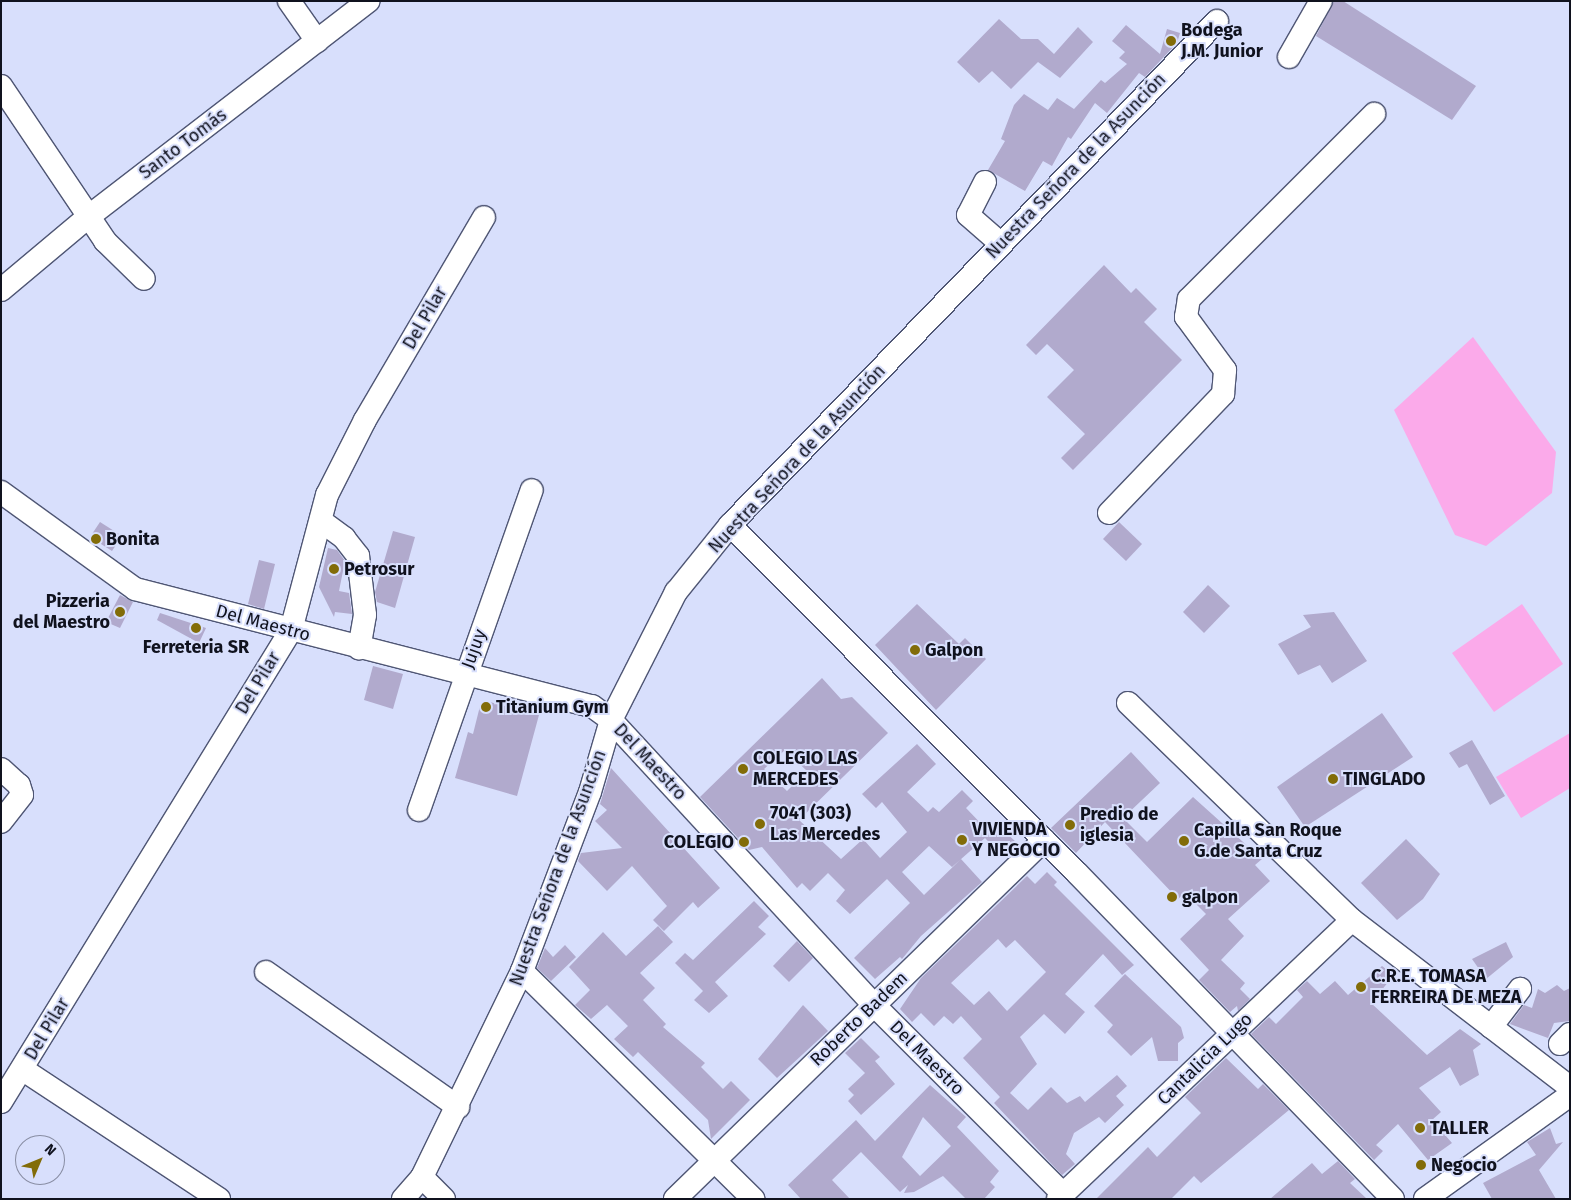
<!DOCTYPE html>
<meta charset="utf-8">
<style>
body{margin:0}
#map{position:relative;width:1571px;height:1200px;overflow:hidden;background:#d8dffc;font-family:"Fira Sans",sans-serif}
div>[style]{position:absolute}
[style*='--x']{left:calc(var(--x)*1px);top:calc(var(--y)*1px);width:calc(var(--w)*1px);rotate:calc(var(--a)*1deg)}
.green>*{inset:0;background:#fbaaea}
.building>*{inset:0;background:#b1aacd}
.roads{filter:drop-shadow(1px 0 #4f5674) drop-shadow(-1px 0 #4f5674) drop-shadow(0 1px #4f5674) drop-shadow(0 -1px #4f5674)}
.minor>*{height:22px;margin:-11px;padding:0 11px;transform-origin:11px;border-radius:11px;background:#fff}
.dots>*{width:14px;height:14px;translate:-50% -50%;box-sizing:border-box;border:2px solid #d8dffc;border-radius:50%}
span{translate:-50% -50%;white-space:nowrap;text-align:center;line-height:1.15;-webkit-text-stroke:4px #d8dffc;paint-order:stroke}
.poi-label{font-size:18px;color:#10121e;font-weight:700}
.left{translate:0 -50%;text-align:left}
.right{translate:-100% -50%;text-align:right}
.street-label{font-size:18px;color:#10121e}
.frame{position:absolute;inset:0;border:2px solid #10121e;pointer-events:none}
.north{position:absolute;left:15px;top:1135px;width:50px;height:50px;box-sizing:border-box;background:#d8dffc;border:1px solid #888da3;border-radius:50%;rotate:45deg;font-size:14px;font-weight:700;line-height:20px;text-align:center;color:#10121e}
.north::after{content:'';display:block;margin:auto;width:18px;height:22px;background:#826c08;clip-path:polygon(50% 0,100% 100%,50% 72%,0 100%)}
</style>
<div id="map">
<div class="green">
<i style="clip-path:polygon(1473px 337px,1556px 452px,1552px 493px,1486px 546px,1455px 535px,1394px 410px)"></i>
<i style="clip-path:polygon(1522px 604px,1563px 664px,1494px 712px,1452px 653px)"></i>
<i style="clip-path:polygon(1570px 733px,1570px 788px,1521px 818px,1496px 777px)"></i>
</div>
<div class="building">
<i style="clip-path:polygon(1334px 1px,1343px 1px,1476px 86px,1452px 120px,1316px 36px)"></i>
<i style="clip-path:polygon(999px 19px,1021px 39px,1038px 39px,1054px 54px,1078px 27px,1093px 42px,1060px 78px,1038px 62px,1011px 89px,992px 71px,979px 83px,957px 62px)"></i>
<i style="clip-path:polygon(1126px 25px,1160px 54px,1167px 29px,1180px 33px,1177px 43px,1145px 77px,1139px 73px,1107px 113px,1095px 103px,1071px 139px,1068px 137px,1052px 166px,1043px 161px,1025px 191px,988px 170px,1005px 141px,1001px 139px,1014px 105px,1024px 94px,1048px 110px,1057px 98px,1074px 109px,1101px 80px,1105px 83px,1127px 64px,1119px 58px,1125px 52px,1112px 41px)"></i>
<i style="clip-path:polygon(1104px 265px,1131px 293px,1136px 288px,1157px 309px,1144px 322px,1182px 360px,1073px 470px,1061px 458px,1085px 434px,1047px 397px,1074px 370px,1047px 344px,1036px 355px,1026px 345px)"></i>
<i style="clip-path:polygon(100px 522px,122px 536px,112px 551px,90px 537px)"></i>
<i style="clip-path:polygon(1119px 522px,1142px 544px,1126px 561px,1103px 539px)"></i>
<i style="clip-path:polygon(393px 531px,415px 537px,395px 608px,377px 602px,375px 592px)"></i>
<i style="clip-path:polygon(328px 548px,337px 550px,345px 561px,339px 591px,349px 593px,352px 614px,335px 612px,334px 617px,319px 587px)"></i>
<i style="clip-path:polygon(259px 560px,275px 564px,264px 609px,248px 604px)"></i>
<i style="clip-path:polygon(1208px 585px,1230px 606px,1204px 633px,1183px 612px)"></i>
<i style="clip-path:polygon(120px 595px,133px 602px,120px 628px,106px 622px)"></i>
<i style="clip-path:polygon(917px 604px,959px 644px,965px 638px,986px 659px,936px 710px,875px 645px)"></i>
<i style="clip-path:polygon(1334px 612px,1367px 661px,1332px 683px,1320px 665px,1298px 675px,1278px 644px,1311px 627px,1303px 615px)"></i>
<i style="clip-path:polygon(160px 613px,206px 628px,199px 643px,157px 620px)"></i>
<i style="clip-path:polygon(373px 666px,403px 674px,393px 709px,364px 700px)"></i>
<i style="clip-path:polygon(evenodd,822px 678px,841px 699px,852px 697px,888px 733px,799px 820px,841px 859px,863px 839px,880px 858px,907px 832px,882px 802px,876px 808px,862px 794px,917px 744px,936px 764px,907px 792px,928px 812px,933px 807px,939px 812px,962px 790px,973px 801px,966px 808px,990px 833px,998px 825px,1017px 843px,1002px 856px,985px 838px,952px 867px,929px 846px,902px 872px,924px 895px,961px 859px,982px 882px,921px 936px,902px 959px,900px 957px,875px 979px,854px 958px,910px 903px,887px 879px,850px 914px,836px 901px,845px 890px,828px 873px,810px 891px,802px 883px,797px 888px,762px 847px,749px 850px,700px 797px,822px 678px,785px 750px,807px 771px,787px 791px,764px 769px,785px 750px)"></i>
<i style="clip-path:polygon(490px 702px,539px 715px,517px 796px,455px 778px,468px 732px,473px 734px,480px 706px)"></i>
<i style="clip-path:polygon(1382px 713px,1413px 757px,1305px 827px,1277px 787px)"></i>
<i style="clip-path:polygon(1472px 740px,1505px 796px,1490px 805px,1467px 764px,1459px 768px,1449px 753px)"></i>
<i style="clip-path:polygon(1131px 752px,1160px 783px,1123px 818px,1147px 842px,1193px 797px,1262px 859px,1255px 865px,1270px 881px,1228px 919px,1244px 936px,1221px 960px,1245px 983px,1240px 989px,1250px 999px,1238px 1011px,1237px 1006px,1230px 1012px,1199px 980px,1209px 970px,1180px 939px,1206px 914px,1185px 893px,1178px 899px,1105px 822px,1076px 853px,1051px 828px)"></i>
<i style="clip-path:polygon(611px 768px,720px 888px,698px 908px,693px 902px,664px 931px,653px 920px,667px 906px,632px 866px,607px 891px,578px 861px,581px 853px,622px 848px,595px 821px,607px 810px,600px 804px)"></i>
<i style="clip-path:polygon(1406px 839px,1440px 874px,1423px 899px,1397px 920px,1361px 883px)"></i>
<i style="clip-path:polygon(evenodd,1047px 872px,1057px 882px,1054px 885px,1134px 965px,1122px 975px,1103px 954px,1065px 994px,1085px 1012px,1065px 1034px,1044px 1014px,1020px 1037px,1037px 1064px,1010px 1093px,1028px 1110px,1051px 1087px,1067px 1103px,1080px 1096px,1085px 1102px,1117px 1075px,1127px 1086px,1116px 1096px,1124px 1105px,1105px 1123px,1099px 1117px,1074px 1133px,1066px 1154px,1075px 1164px,1062px 1175px,994px 1103px,1000px 1097px,963px 1058px,982px 1039px,961px 1016px,953px 1024px,944px 1016px,934px 1026px,921px 1013px,912px 1022px,900px 1009px,921px 978px,1027px 876px,1035px 884px,1047px 872px,998px 939px,1006px 948px,1015px 940px,1046px 972px,1007px 1011px,989px 991px,974px 1005px,951px 983px,998px 939px)"></i>
<i style="clip-path:polygon(754px 901px,769px 916px,758px 927px,766px 934px,715px 982px,728px 996px,709px 1013px,694px 1000px,703px 991px,675px 963px,685px 953px,693px 960px)"></i>
<i style="clip-path:polygon(658px 926px,673px 942px,640px 973px,655px 988px,643px 1000px,666px 1024px,663px 1027px,705px 1063px,701px 1067px,723px 1089px,731px 1081px,750px 1100px,711px 1139px,708px 1120px,638px 1052px,633px 1057px,614px 1039px,628px 1026px,607px 1005px,591px 1019px,575px 1005px,590px 990px,569px 967px,603px 932px,626px 956px)"></i>
<i style="clip-path:polygon(797px 941px,813px 958px,789px 982px,773px 966px)"></i>
<i style="clip-path:polygon(1506px 942px,1513px 957px,1486px 979px,1472px 959px)"></i>
<i style="clip-path:polygon(565px 945px,576px 957px,551px 981px,537px 968px,545px 948px,553px 957px)"></i>
<i style="clip-path:polygon(1382px 966px,1394px 975px,1371px 1003px,1427px 1055px,1460px 1029px,1481px 1044px,1473px 1050px,1479px 1075px,1460px 1086px,1450px 1067px,1419px 1088px,1441px 1112px,1432px 1120px,1452px 1143px,1428px 1160px,1398px 1124px,1376px 1145px,1383px 1151px,1374px 1160px,1251px 1034px,1269px 1017px,1276px 1024px,1303px 997px,1297px 990px,1307px 981px,1320px 994px,1335px 981px,1348px 995px)"></i>
<i style="clip-path:polygon(1125px 974px,1181px 1027px,1184px 1038px,1178px 1043px,1178px 1061px,1158px 1061px,1152px 1037px,1131px 1056px,1107px 1032px,1113px 1025px,1094px 1006px)"></i>
<i style="clip-path:polygon(1557px 985px,1564px 991px,1570px 988px,1570px 1021px,1554px 1023px,1548px 1038px,1510px 1024px,1524px 1005px,1532px 1008px,1538px 989px,1545px 993px)"></i>
<i style="clip-path:polygon(803px 1005px,828px 1031px,777px 1078px,758px 1059px)"></i>
<i style="clip-path:polygon(861px 1038px,880px 1057px,875px 1061px,895px 1084px,861px 1115px,848px 1101px,854px 1095px,848px 1089px,865px 1073px,845px 1053px)"></i>
<i style="clip-path:polygon(1226px 1058px,1258px 1089px,1263px 1084px,1289px 1110px,1201px 1183px,1194px 1176px,1171px 1199px,1096px 1199px,1148px 1147px,1157px 1157px,1201px 1113px,1185px 1097px)"></i>
<i style="clip-path:polygon(evenodd,930px 1085px,966px 1117px,957px 1127px,999px 1171px,990px 1182px,995px 1187px,984px 1199px,966px 1199px,943px 1176px,914px 1192px,904px 1193px,908px 1185px,900px 1192px,861px 1152px,832px 1180px,850px 1199px,801px 1199px,788px 1185px,856px 1120px,875px 1141px,930px 1085px,923px 1117px,951px 1146px,920px 1176px,902px 1157px,923px 1117px)"></i>
<i style="clip-path:polygon(1550px 1128px,1556px 1144px,1563px 1142px,1539px 1170px,1556px 1199px,1492px 1199px,1483px 1183px,1536px 1155px,1527px 1142px)"></i>
<i style="clip-path:polygon(1338px 1161px,1355px 1179px,1350px 1183px,1367px 1199px,1270px 1199px,1312px 1163px,1322px 1174px)"></i>
</div>
<div class="roads">
<div class="minor">
<i style="--x:289;--y:1;--w:49;--a:55"></i>
<i style="--x:1289;--y:57;--w:64;--a:-60.3"></i>
<i style="--x:1;--y:86;--w:187;--a:56.1"></i>
<i style="--x:105;--y:241;--w:54;--a:44.3"></i>
<i style="--x:985;--y:182;--w:37;--a:117"></i>
<i style="--x:968;--y:215;--w:43;--a:41.2"></i>
<i style="--x:1;--y:290;--w:114;--a:-40"></i>
<i style="--x:88;--y:217;--w:354;--a:-37.6"></i>
<i style="--x:1;--y:492;--w:165;--a:35.9"></i>
<i style="--x:135;--y:589;--w:472;--a:14.4"></i>
<i style="--x:592;--y:706;--w:24;--a:36"></i>
<i style="--x:611;--y:720;--w:388;--a:47.3"></i>
<i style="--x:874;--y:1005;--w:267;--a:45"></i>
<i style="--x:1109;--y:513;--w:165;--a:-46.2"></i>
<i style="--x:1223;--y:394;--w:24;--a:-85"></i>
<i style="--x:1225;--y:370;--w:66;--a:-126.3"></i>
<i style="--x:1186;--y:317;--w:18;--a:-81"></i>
<i style="--x:1189;--y:299;--w:262;--a:-45"></i>
<i style="--x:321;--y:521;--w:29;--a:36"></i>
<i style="--x:344;--y:538;--w:23;--a:52"></i>
<i style="--x:358;--y:556;--w:59;--a:83.2"></i>
<i style="--x:365;--y:615;--w:34;--a:100"></i>
<i style="--x:730;--y:525;--w:491;--a:45.1"></i>
<i style="--x:1077;--y:873;--w:454;--a:45.9"></i>
<i style="--x:1128;--y:703;--w:312;--a:44.1"></i>
<i style="--x:1352;--y:920;--w:275;--a:37.5"></i>
<i style="--x:1;--y:769;--w:24;--a:42"></i>
<i style="--x:19;--y:785;--w:10;--a:73"></i>
<i style="--x:22;--y:795;--w:34;--a:128"></i>
<i style="--x:419;--y:810;--w:339;--a:-70.6"></i>
<i style="--x:522;--y:971;--w:325;--a:44.6"></i>
<i style="--x:266;--y:972;--w:235;--a:35.1"></i>
<i style="--x:1491;--y:1027;--w:48;--a:-52.7"></i>
<i style="--x:1560;--y:1044;--w:14;--a:-45"></i>
<i style="--x:22;--y:1069;--w:236;--a:33.4"></i>
<i style="--x:1;--y:1102;--w:554;--a:-58.43"></i>
<i style="--x:291;--y:630;--w:140;--a:-75.1"></i>
<i style="--x:327;--y:495;--w:84;--a:-63.1"></i>
<i style="--x:365;--y:420;--w:235;--a:-59.6"></i>
<i style="--x:422;--y:1177;--w:31;--a:45"></i>
<i style="--x:403;--y:1199;--w:29;--a:-49"></i>
<i style="--x:422;--y:1177;--w:229;--a:-64.1"></i>
<i style="--x:522;--y:971;--w:191;--a:-69.2"></i>
<i style="--x:590;--y:792;--w:75;--a:-73.7"></i>
<i style="--x:611;--y:720;--w:144;--a:-63.1"></i>
<i style="--x:676;--y:592;--w:86;--a:-51.1"></i>
<i style="--x:730;--y:525;--w:701;--a:-45.98"></i>
<i style="--x:675;--y:1199;--w:515;--a:-44.21"></i>
<i style="--x:1058;--y:1199;--w:405;--a:-43.5"></i>
<i style="--x:1425;--y:1199;--w:178;--a:-35.6"></i>
</div>
</div>
<div class="dots">
<i style="left:1171px;top:41px;background:#826c08"></i>
<i style="left:96px;top:539px;background:#826c08"></i>
<i style="left:334px;top:569px;background:#826c08"></i>
<i style="left:120px;top:612px;background:#826c08"></i>
<i style="left:196px;top:628px;background:#826c08"></i>
<i style="left:915px;top:650px;background:#826c08"></i>
<i style="left:486px;top:707px;background:#826c08"></i>
<i style="left:743px;top:769px;background:#826c08"></i>
<i style="left:1333px;top:779px;background:#826c08"></i>
<i style="left:760px;top:824px;background:#826c08"></i>
<i style="left:1070px;top:825px;background:#826c08"></i>
<i style="left:962px;top:840px;background:#826c08"></i>
<i style="left:1184px;top:841px;background:#826c08"></i>
<i style="left:744px;top:842px;background:#826c08"></i>
<i style="left:1172px;top:897px;background:#826c08"></i>
<i style="left:1361px;top:987px;background:#826c08"></i>
<i style="left:1420px;top:1128px;background:#826c08"></i>
<i style="left:1421px;top:1165px;background:#826c08"></i>
</div>
<div class="poi-label">
<span class="left" style="left:1181px;top:41px">Bodega<br>J.M. Junior</span>
<span class="left" style="left:106px;top:539px">Bonita</span>
<span class="left" style="left:344px;top:569px">Petrosur</span>
<span class="right" style="left:110px;top:612px">Pizzeria<br>del Maestro</span>
<span style="left:196px;top:647px">Ferreteria SR</span>
<span class="left" style="left:925px;top:650px">Galpon</span>
<span class="left" style="left:496px;top:707px">Titanium Gym</span>
<span class="left" style="left:753px;top:769px">COLEGIO LAS<br>MERCEDES</span>
<span class="left" style="left:1343px;top:779px">TINGLADO</span>
<span class="left" style="left:770px;top:824px">7041 (303)<br>Las Mercedes</span>
<span class="left" style="left:1080px;top:825px">Predio de<br>iglesia</span>
<span class="left" style="left:972px;top:840px">VIVIENDA<br>Y NEGOCIO</span>
<span class="left" style="left:1194px;top:841px">Capilla San Roque<br>G.de Santa Cruz</span>
<span class="right" style="left:734px;top:842px">COLEGIO</span>
<span class="left" style="left:1182px;top:897px">galpon</span>
<span class="left" style="left:1371px;top:987px">C.R.E. TOMASA<br>FERREIRA DE MEZA</span>
<span class="left" style="left:1430px;top:1128px">TALLER</span>
<span class="left" style="left:1431px;top:1165px">Negocio</span>
</div>
<div class="street-label">
<span style="left:183px;top:144px;rotate:-37deg">Santo Tomás</span>
<span style="left:1076px;top:166px;rotate:-46deg">Nuestra Señora de la Asunción</span>
<span style="left:425px;top:318px;rotate:-60deg">Del Pilar</span>
<span style="left:797px;top:459px;rotate:-47deg">Nuestra Señora de la Asunción</span>
<span style="left:263px;top:623px;rotate:15deg">Del Maestro</span>
<span style="left:474px;top:649px;rotate:-70deg">Jujuy</span>
<span style="left:258px;top:683px;rotate:-59deg">Del Pilar</span>
<span style="left:650px;top:762px;rotate:47deg">Del Maestro</span>
<span style="left:558px;top:868px;rotate:-70deg">Nuestra Señora de la Asunción</span>
<span style="left:859px;top:1019px;rotate:-44deg">Roberto Badem</span>
<span style="left:47px;top:1029px;rotate:-59deg">Del Pilar</span>
<span style="left:927px;top:1058px;rotate:45deg">Del Maestro</span>
<span style="left:1205px;top:1059px;rotate:-44deg">Cantalicia Lugo</span>
</div>
<div class="frame"></div>
<div class="north">N</div>
</div>
